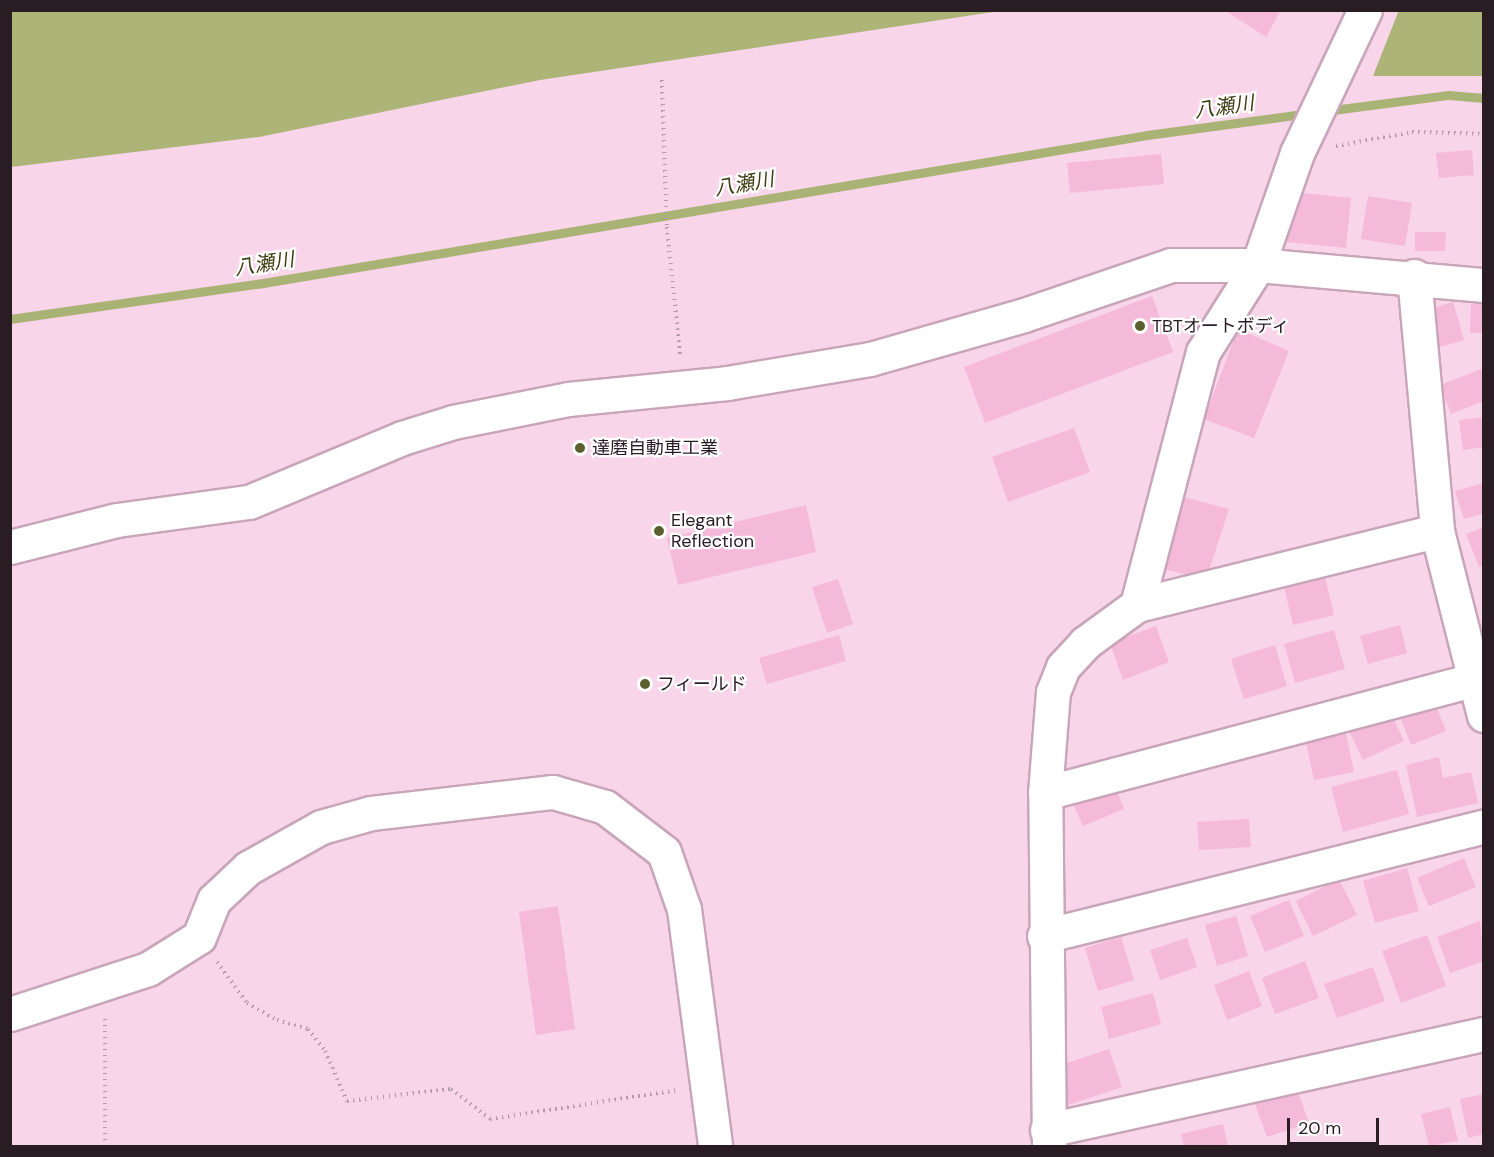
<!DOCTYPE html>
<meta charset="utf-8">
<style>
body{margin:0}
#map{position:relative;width:1494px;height:1157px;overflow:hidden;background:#f9d5e9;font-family:"DM Sans","Noto Sans JP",sans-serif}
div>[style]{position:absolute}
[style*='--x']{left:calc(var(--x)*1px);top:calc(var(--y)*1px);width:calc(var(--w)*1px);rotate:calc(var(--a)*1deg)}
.forest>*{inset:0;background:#acb478}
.stream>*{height:9px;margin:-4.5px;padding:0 4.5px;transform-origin:4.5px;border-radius:4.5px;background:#aab376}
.building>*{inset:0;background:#f5b9da}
.path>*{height:4px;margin-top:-2px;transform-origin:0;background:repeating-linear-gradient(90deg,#b79bab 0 1.5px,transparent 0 6px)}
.roads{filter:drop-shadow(2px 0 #c8a5b8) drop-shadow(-2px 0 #c8a5b8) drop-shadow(0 2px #c8a5b8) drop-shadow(0 -2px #c8a5b8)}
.minor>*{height:33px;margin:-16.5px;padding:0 16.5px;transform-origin:16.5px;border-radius:16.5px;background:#fff}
.dots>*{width:16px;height:16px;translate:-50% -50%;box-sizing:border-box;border:3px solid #fff;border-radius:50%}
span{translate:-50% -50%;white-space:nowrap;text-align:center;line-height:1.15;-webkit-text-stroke:4.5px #fff;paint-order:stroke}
.poi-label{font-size:18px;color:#291c23}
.left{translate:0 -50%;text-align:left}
.water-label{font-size:20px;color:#3b3f11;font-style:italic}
.frame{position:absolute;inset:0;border:12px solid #291c23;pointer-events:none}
.scale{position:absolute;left:1287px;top:1118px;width:92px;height:27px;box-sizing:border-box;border:3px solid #291c23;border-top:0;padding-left:8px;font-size:18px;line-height:21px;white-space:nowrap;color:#291c23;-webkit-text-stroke:4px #fff;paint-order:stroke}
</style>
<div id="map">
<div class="forest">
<i style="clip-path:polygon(1399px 10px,1483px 11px,1483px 76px,1373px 76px)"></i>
<i style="clip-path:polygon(10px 11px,11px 10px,1000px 11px,540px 80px,259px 137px,11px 167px)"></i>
</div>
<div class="stream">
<i style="--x:1325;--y:111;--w:125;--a:-7.4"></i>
<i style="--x:1449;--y:95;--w:35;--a:5"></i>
<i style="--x:10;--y:319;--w:256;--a:-8.1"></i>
<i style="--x:263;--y:283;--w:896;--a:-9.5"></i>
<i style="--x:1147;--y:135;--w:163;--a:-7.7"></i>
</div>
<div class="building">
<i style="clip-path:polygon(1224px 10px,1281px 10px,1266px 37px)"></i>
<i style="clip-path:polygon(1472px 150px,1474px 175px,1439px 178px,1436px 153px)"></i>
<i style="clip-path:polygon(1161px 154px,1164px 184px,1070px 193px,1067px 163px)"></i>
<i style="clip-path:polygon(1293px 192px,1351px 198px,1346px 248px,1287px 242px)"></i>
<i style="clip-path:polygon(1368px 196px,1412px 203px,1405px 246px,1361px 239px)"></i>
<i style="clip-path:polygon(1415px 232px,1446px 232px,1445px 251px,1415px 251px)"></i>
<i style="clip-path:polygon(1152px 296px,1173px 352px,985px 423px,964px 367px)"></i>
<i style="clip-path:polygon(1453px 302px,1464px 340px,1433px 349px,1422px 311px)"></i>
<i style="clip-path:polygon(1471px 304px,1484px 304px,1484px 333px,1470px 333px)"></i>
<i style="clip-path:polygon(1238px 329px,1289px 351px,1254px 438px,1204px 419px)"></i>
<i style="clip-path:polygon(1482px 369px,1484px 401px,1451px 414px,1440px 385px)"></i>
<i style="clip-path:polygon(1484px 417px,1484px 447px,1463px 450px,1459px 420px)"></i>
<i style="clip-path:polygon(1074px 428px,1090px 472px,1008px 502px,992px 457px)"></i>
<i style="clip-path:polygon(1484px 483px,1484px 513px,1464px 519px,1455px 491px)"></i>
<i style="clip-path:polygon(1180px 496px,1229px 509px,1206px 580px,1160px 568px)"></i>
<i style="clip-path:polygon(806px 505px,816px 552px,678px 585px,667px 538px)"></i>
<i style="clip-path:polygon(1484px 527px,1484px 565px,1479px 567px,1466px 534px)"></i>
<i style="clip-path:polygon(1325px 577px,1334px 615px,1293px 625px,1284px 587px)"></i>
<i style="clip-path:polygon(838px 579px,853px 624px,827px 633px,812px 587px)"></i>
<i style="clip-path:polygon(1400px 625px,1407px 653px,1368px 664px,1360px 636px)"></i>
<i style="clip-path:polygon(1156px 626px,1169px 662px,1123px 680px,1110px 643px)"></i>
<i style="clip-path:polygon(1334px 630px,1345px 669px,1295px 683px,1284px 644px)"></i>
<i style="clip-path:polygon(839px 635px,846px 661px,767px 684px,759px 658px)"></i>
<i style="clip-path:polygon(1275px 645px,1287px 686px,1244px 699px,1231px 659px)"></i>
<i style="clip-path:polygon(1434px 700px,1446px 731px,1411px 745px,1399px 714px)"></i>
<i style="clip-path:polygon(1388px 707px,1404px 741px,1363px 760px,1347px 727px)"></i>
<i style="clip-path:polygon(1345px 729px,1354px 772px,1314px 780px,1305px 738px)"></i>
<i style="clip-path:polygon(1439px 757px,1443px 778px,1471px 772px,1478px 803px,1417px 817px,1406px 765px)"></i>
<i style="clip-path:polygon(1397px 770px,1409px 814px,1343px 832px,1331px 787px)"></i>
<i style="clip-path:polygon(1114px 784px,1124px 809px,1083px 826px,1072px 801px)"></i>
<i style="clip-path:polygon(1249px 819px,1251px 847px,1199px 850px,1197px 822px)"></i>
<i style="clip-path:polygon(1464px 858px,1476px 887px,1429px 906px,1417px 878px)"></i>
<i style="clip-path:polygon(1407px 868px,1419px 911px,1375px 923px,1363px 881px)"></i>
<i style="clip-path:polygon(1339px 879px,1357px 915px,1313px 936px,1296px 901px)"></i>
<i style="clip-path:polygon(1289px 900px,1304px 936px,1265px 952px,1250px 916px)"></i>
<i style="clip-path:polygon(558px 906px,575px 1029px,536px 1035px,519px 912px)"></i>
<i style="clip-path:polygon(1236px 916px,1248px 956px,1217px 966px,1205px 925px)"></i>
<i style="clip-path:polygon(1480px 921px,1484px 961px,1450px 973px,1437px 937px)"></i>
<i style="clip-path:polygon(1427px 935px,1446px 986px,1401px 1003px,1382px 951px)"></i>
<i style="clip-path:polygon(1121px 937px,1134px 980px,1098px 991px,1085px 948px)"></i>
<i style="clip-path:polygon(1187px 938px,1197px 967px,1160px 980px,1150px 950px)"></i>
<i style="clip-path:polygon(1305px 961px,1319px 998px,1275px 1014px,1262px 978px)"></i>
<i style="clip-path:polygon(1373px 967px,1385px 1001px,1337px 1018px,1324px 984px)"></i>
<i style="clip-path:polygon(1249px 971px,1262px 1006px,1227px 1020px,1214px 985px)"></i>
<i style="clip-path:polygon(1153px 993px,1161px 1024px,1109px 1039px,1101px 1007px)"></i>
<i style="clip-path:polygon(1109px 1049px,1122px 1087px,1068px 1105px,1055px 1067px)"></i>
<i style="clip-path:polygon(1293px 1078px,1309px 1123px,1267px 1137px,1251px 1093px)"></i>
<i style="clip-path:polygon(1484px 1094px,1484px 1134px,1468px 1138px,1460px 1099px)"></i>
<i style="clip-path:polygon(1450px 1107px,1458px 1141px,1429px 1146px,1421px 1114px)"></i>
<i style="clip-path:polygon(1223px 1124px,1228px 1146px,1184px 1146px,1181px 1134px)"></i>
</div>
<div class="path">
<i style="--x:662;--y:80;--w:147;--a:88.1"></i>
<i style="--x:667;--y:227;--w:130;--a:84.2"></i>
<i style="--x:1336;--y:146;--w:77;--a:-10.4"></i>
<i style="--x:1412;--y:132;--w:72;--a:1.6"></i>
<i style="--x:217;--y:962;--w:51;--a:53.8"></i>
<i style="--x:247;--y:1003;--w:34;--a:30"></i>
<i style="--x:277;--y:1020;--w:32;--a:16"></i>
<i style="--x:308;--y:1029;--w:28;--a:52"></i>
<i style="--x:325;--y:1051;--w:55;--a:66.3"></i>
<i style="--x:347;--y:1101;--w:105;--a:-6.6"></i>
<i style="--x:451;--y:1089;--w:49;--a:37.6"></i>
<i style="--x:490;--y:1119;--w:190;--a:-8.8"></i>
<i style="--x:105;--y:1146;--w:131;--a:-90"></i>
</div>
<div class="roads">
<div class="minor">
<i style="--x:1414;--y:276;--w:256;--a:84.8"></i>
<i style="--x:1437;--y:531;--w:190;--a:75.7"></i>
<i style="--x:10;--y:547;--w:110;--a:-14.2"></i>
<i style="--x:117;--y:520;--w:133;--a:-7.8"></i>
<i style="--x:249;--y:502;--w:166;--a:-22.7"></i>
<i style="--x:402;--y:438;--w:53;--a:-17.4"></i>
<i style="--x:453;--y:422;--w:117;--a:-11.3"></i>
<i style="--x:568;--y:399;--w:160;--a:-5.7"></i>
<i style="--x:727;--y:383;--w:145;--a:-9.5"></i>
<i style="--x:870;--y:359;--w:160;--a:-15.9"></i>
<i style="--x:1024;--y:315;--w:155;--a:-18.8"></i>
<i style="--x:1171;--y:265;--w:87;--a:0"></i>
<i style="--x:1258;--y:265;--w:227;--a:5.1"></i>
<i style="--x:1137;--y:605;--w:261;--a:-75.4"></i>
<i style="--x:1203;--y:352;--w:103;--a:-57.7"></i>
<i style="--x:1258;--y:265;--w:119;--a:-70.8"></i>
<i style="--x:1297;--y:153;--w:158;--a:-64.6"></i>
<i style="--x:1045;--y:793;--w:442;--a:-14.8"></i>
<i style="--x:1044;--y:936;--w:454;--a:-14"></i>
<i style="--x:10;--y:1014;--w:145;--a:-18.1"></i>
<i style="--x:148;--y:969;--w:60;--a:-32.1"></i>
<i style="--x:199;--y:937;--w:40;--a:-68"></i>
<i style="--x:214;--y:900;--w:47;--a:-43.3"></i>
<i style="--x:248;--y:868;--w:84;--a:-29.3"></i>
<i style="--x:321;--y:827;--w:52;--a:-15.6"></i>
<i style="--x:371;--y:813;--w:183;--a:-6.6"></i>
<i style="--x:553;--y:792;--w:54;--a:16.1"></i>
<i style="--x:605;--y:807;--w:74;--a:37.3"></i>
<i style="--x:664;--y:852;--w:60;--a:70.7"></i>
<i style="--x:684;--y:909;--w:239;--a:82.5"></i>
<i style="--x:1047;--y:1130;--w:447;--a:-12.4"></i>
<i style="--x:1049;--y:1146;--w:353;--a:-90.6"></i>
<i style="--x:1045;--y:793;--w:101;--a:-85.5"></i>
<i style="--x:1053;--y:692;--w:27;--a:-68"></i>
<i style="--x:1063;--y:667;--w:33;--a:-47"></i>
<i style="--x:1085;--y:643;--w:64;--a:-36.2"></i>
<i style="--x:1137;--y:605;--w:309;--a:-13.9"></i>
</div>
</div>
<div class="dots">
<i style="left:1140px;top:326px;background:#595f2d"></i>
<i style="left:580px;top:448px;background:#595f2d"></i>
<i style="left:659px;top:531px;background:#595f2d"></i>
<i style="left:645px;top:684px;background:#595f2d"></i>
</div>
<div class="poi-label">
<span class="left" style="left:1152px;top:326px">TBTオートボディ</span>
<span class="left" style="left:592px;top:448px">達磨自動車工業</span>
<span class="left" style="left:671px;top:531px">Elegant<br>Reflection</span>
<span class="left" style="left:657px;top:684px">フィールド</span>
</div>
<div class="water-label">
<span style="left:1224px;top:107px;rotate:-8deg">八瀬川</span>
<span style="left:744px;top:184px;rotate:-10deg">八瀬川</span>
<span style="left:264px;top:264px;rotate:-9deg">八瀬川</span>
</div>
<div class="frame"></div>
<div class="scale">20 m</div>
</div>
